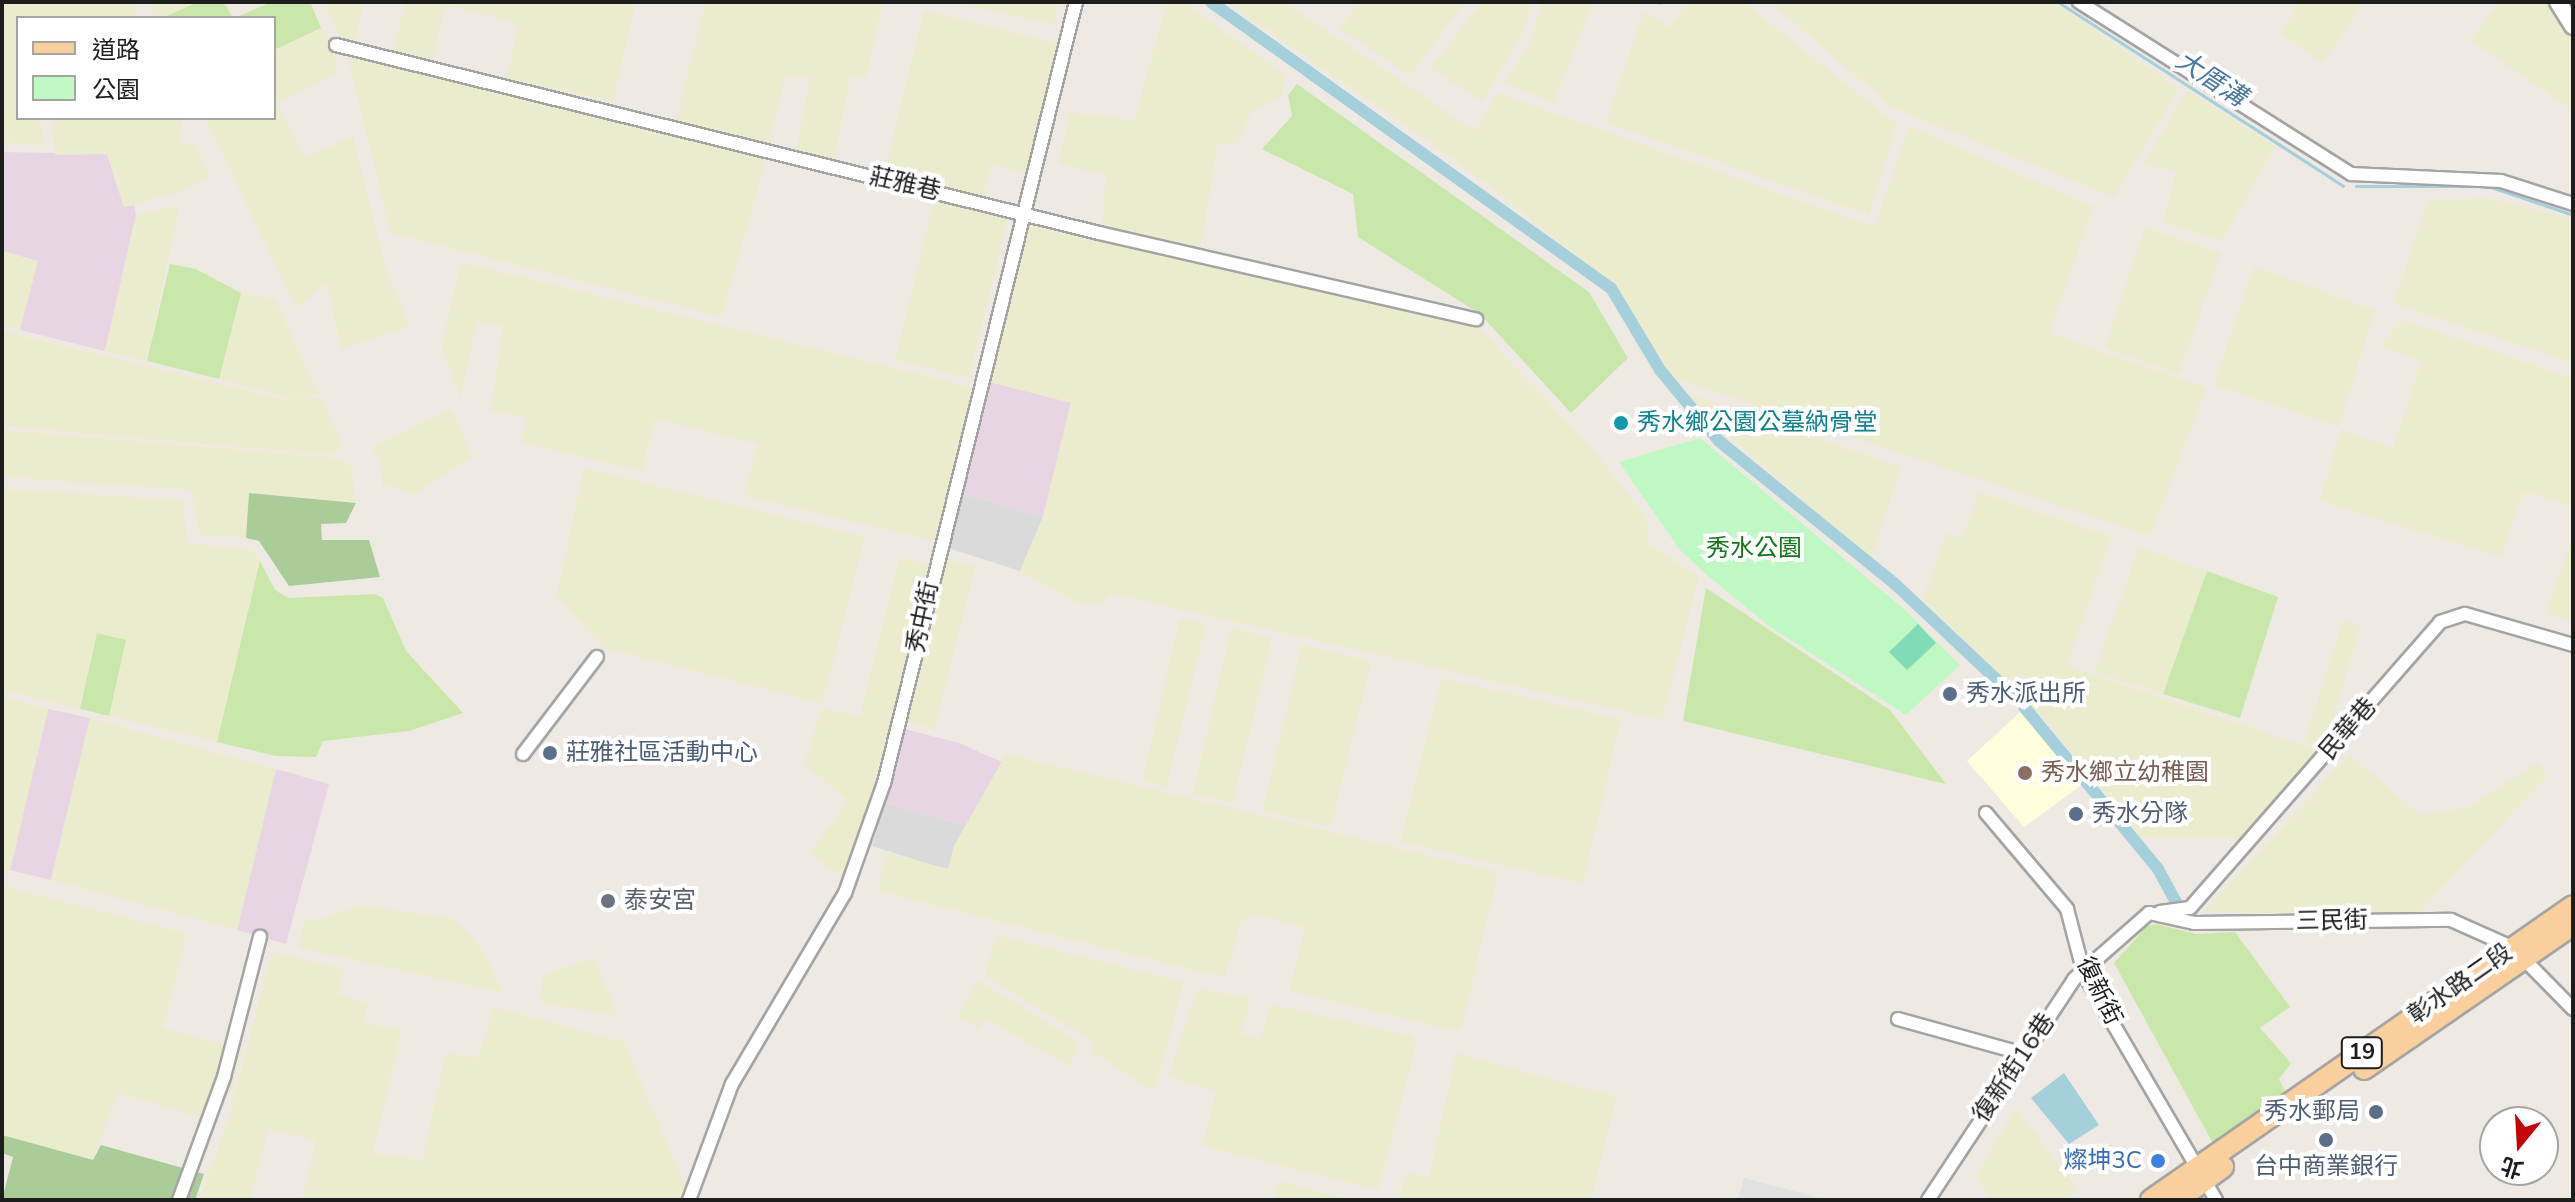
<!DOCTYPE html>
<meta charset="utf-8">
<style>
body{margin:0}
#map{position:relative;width:2575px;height:1202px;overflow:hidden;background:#eeeae3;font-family:"Nunito Sans","Noto Sans TC",sans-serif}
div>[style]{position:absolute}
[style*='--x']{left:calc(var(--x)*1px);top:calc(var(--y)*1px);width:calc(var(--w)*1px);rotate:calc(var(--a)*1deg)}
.residential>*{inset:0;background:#dbdada}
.industrial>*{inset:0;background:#e7d5e4}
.education>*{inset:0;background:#fefddc}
.farmland>*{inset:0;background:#ebecce}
.grass>*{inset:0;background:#c9e7aa}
.forest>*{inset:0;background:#a9cc99}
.park>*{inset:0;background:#c0f8c4}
.pitch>*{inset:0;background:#82dbb7}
.parking>*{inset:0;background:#e1e1e1}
.water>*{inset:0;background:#a4cfdb}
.stream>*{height:3px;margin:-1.5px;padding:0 1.5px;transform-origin:1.5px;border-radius:1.5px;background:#a4cfdb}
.canal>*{height:12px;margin:-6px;padding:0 6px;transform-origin:6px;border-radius:6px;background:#a4cfdb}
.roads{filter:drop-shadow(2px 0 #a4a4a4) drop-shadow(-2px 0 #a4a4a4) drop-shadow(0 2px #a4a4a4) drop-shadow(0 -2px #a4a4a4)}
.minor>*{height:12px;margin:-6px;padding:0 6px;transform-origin:6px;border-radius:6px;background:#fff}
.tertiary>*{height:16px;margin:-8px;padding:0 8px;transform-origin:8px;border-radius:8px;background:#fff}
.primary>*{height:20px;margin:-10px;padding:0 10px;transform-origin:10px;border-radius:10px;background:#f9d09d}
.dots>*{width:22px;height:22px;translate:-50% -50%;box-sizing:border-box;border:4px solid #fff;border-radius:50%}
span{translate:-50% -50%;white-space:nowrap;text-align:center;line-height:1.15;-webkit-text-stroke:8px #fff;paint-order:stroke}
.shield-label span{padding:2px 6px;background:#fff;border:2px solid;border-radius:6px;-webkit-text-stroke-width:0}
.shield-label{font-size:22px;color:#1d1d1d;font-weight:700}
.street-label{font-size:24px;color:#1d1d1d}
.culture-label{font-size:24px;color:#0d838f}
.left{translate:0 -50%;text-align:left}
.park-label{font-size:24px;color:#0e7815}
.service-label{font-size:24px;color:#4e5e75}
.right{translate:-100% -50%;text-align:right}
.education-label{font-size:24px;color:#785e54}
.worship-label{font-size:24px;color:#5b616d}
.shop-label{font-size:24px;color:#366cbe}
.water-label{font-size:26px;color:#4978a2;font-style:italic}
.frame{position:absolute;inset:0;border:4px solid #1d1d1d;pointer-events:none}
.legend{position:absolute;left:16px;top:16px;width:260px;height:104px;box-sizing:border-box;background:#fff;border:2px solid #a5a5a5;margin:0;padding:10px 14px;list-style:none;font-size:24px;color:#1d1d1d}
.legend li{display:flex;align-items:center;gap:16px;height:40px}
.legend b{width:40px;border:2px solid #a5a5a5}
.north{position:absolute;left:2479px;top:1106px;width:80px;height:80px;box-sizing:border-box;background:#fff;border:2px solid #a5a5a5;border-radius:50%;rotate:198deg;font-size:22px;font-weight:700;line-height:32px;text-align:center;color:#1d1d1d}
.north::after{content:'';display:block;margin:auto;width:28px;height:36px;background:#c40509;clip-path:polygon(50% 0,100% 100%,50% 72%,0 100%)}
</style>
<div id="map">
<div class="residential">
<i style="clip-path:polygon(960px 493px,1043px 517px,1020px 571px,945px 547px)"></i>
<i style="clip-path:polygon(884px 803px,968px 826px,954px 846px,948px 870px,872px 846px)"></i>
</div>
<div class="industrial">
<i style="clip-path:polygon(2px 152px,107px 154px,124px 207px,134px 205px,136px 215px,105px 351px,20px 330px,37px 261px,2px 251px)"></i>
<i style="clip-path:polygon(986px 381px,1071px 402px,1043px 517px,960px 493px)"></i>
<i style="clip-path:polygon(48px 709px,90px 718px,51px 880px,10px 870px)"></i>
<i style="clip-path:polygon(904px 729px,959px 743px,1002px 762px,968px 826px,884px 803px)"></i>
<i style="clip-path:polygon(276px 769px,329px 784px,286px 944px,237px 930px)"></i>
</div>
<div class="education">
<i style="clip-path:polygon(2020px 712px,2083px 784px,2024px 827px,1967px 761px)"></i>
</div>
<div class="farmland">
<i style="clip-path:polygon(2px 2px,131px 2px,139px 18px,18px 18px,18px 118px,40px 118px,45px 146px,2px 142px)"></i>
<i style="clip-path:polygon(147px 2px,198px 2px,162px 18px,156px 18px)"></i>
<i style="clip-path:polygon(324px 2px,364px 2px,355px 40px,339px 37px)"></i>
<i style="clip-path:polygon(405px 2px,636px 2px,613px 102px,507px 78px,518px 24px,446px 5px,433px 59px,393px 50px)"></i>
<i style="clip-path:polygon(705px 2px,883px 2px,866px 77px,850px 78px,834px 159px,796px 151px,810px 77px,786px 76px,768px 145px,675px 122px)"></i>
<i style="clip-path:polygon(953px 2px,1059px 2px,1054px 25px)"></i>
<i style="clip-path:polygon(1167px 2px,1183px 2px,1286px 75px,1282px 95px,1251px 113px,1237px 144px,1218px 143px,1201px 248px,1102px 224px,1106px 175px,1058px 164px,1070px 112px,1134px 120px)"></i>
<i style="clip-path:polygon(1227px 2px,1284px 2px,1475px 131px,1498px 93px,1874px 227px,1909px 126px,2094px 207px,2049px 333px,2206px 388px,2151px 536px,1673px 378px,1614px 285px,1459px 163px)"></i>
<i style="clip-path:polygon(1359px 2px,1465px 2px,1410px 76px,1339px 28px)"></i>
<i style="clip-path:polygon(1482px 2px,1531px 2px,1527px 23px,1483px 102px,1430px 68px)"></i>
<i style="clip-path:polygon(1541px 2px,1593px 2px,1554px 103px,1504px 83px,1532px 39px)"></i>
<i style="clip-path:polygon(1689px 2px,1743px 2px,1897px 124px,1869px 215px,1606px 123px,1644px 11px,1668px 27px)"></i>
<i style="clip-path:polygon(1770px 2px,2054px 2px,2179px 89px,2114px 197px,1893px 108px)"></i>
<i style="clip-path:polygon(2301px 2px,2364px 2px,2323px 63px,2280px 33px)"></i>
<i style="clip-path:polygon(2500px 2px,2548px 2px,2573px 37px,2573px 111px,2470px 40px)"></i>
<i style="clip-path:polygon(924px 10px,1064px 45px,1033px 176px,993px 164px,982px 197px,884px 175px)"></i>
<i style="clip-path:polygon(321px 28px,332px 43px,338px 73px,277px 103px,305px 158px,353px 136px,386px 269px,410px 327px,341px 349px,327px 284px,296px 308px,205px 118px,274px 118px,274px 50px)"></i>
<i style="clip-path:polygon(347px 53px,768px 152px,722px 317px,390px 233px)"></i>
<i style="clip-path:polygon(2187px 90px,2275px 147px,2222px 241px,2163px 222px,2176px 171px,2143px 165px)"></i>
<i style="clip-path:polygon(52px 118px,183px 118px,179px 143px,197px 144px,209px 177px,181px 192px,124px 207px,107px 154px,55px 155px)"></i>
<i style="clip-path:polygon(935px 195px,1009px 213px,969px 378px,895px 360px)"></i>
<i style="clip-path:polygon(2488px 198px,2573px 219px,2573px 363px,2394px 304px,2428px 200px)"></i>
<i style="clip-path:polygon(180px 205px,147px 361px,105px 351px,136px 215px)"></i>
<i style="clip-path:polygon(1025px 215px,1475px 324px,1594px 450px,1646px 517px,1649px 543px,1699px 577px,1662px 720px,1113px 594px,1102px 603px,1075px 602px,1020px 571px,1043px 517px,1071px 403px,986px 381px)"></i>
<i style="clip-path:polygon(2145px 227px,2221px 253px,2179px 374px,2105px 348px)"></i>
<i style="clip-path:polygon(2px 251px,38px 261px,20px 330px,2px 326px)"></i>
<i style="clip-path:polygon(461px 262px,975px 388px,935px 541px,744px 496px,757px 444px,655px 419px,642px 471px,522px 443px,527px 418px,491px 411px,503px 327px,477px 322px,461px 399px,441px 348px)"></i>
<i style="clip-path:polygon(2254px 267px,2375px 310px,2339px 427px,2213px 385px)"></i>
<i style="clip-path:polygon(241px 293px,275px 299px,319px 395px,293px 398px,219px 379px)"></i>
<i style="clip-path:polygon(2402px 320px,2573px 378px,2573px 507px,2524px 492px,2501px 557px,2319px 501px,2341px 430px,2393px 448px,2421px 360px,2380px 346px)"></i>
<i style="clip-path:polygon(2px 331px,282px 399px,322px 398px,343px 447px,327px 455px,2px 426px)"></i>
<i style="clip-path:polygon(1688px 394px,1901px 467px,1871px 560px,1687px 399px)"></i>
<i style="clip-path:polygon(452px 409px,472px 457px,413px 495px,389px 485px,383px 491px,380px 461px,371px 447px)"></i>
<i style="clip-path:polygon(2px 430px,339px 458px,351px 466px,356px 503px,249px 493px,246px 538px,200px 535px,191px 490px,2px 477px)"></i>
<i style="clip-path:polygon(584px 468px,865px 537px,822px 704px,604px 648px,556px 597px)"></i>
<i style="clip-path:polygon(2px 489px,182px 500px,188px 543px,254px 551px,260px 561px,217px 742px,109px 716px,125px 640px,97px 634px,80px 709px,2px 690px)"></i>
<i style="clip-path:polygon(1979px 492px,2112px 537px,2068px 663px,2072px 667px,2317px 750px,2247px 838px,2142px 838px,2048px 724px,1923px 598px,1946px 533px,1962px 538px)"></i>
<i style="clip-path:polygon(2573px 536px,2573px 621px,2545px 613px)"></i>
<i style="clip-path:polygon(2139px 547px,2207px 571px,2163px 694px,2094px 672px)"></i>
<i style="clip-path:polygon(900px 557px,936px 566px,853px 885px,809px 854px,848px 801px,804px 764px,822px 708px,860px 716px)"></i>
<i style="clip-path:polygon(945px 559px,976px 566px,934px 730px,905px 720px)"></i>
<i style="clip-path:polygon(1180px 618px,1206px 624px,1167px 787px,1142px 781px)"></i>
<i style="clip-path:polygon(2343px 620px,2361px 626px,2324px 748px,2304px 743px)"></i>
<i style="clip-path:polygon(1231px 628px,1272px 638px,1233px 803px,1193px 794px)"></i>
<i style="clip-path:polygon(1302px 645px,1372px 661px,1331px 827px,1262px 811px)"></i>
<i style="clip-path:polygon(1442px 678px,1621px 719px,1583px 884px,1400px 842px)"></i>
<i style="clip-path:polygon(2px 697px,48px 709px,10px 870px,2px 868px)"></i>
<i style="clip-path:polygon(90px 718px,276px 769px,237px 930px,51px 880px)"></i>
<i style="clip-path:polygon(1006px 754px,1498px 872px,1462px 1028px,1456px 1031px,1289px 991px,1305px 928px,1255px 914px,1241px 922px,1225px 978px,877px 891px,887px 853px,948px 869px,954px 846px)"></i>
<i style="clip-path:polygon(2349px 755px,2421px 815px,2468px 807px,2538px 762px,2547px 776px,2418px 914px,2204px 912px)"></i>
<i style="clip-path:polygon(2px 886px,187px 933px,163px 1028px,242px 1049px,231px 1094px,226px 1094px,217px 1122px,118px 1093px,93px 1160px,2px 1135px)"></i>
<i style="clip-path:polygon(362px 905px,454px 919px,484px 951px,503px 993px,299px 948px,304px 920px,322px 919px)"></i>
<i style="clip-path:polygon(996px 935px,1184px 982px,1156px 1086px,1151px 1090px,1091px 1051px,1095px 1043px,985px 976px)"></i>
<i style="clip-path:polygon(272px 952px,344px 969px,337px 995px,368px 1003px,364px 1022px,402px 1030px,373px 1152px,422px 1161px,446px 1052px,478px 1058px,493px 1007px,624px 1042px,691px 1200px,302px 1200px,316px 1141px,250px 1125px,268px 1131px,250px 1200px,199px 1200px,228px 1119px)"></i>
<i style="clip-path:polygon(593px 957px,619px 1016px,540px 1003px,543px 976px)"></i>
<i style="clip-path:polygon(978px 980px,1079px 1042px,1070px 1067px,986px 1019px,978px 1029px,958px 1016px)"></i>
<i style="clip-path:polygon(1198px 988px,1251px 998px,1241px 1034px,1260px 1040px,1270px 1004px,1412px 1036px,1416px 1046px,1378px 1190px,1202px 1146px,1216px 1091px,1168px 1077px)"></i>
<i style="clip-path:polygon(1456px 1053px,1617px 1097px,1591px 1200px,1399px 1200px,1406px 1172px,1429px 1178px)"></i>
<i style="clip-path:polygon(2016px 1108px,2078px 1189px,2061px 1200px,1992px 1200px,1975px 1177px)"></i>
<i style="clip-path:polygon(1278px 1181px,1351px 1200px,1273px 1200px)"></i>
</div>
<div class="grass">
<i style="clip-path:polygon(198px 2px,224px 2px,233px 18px,162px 18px)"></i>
<i style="clip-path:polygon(272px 2px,310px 2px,321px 28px,274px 50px,274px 18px,234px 18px)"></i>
<i style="clip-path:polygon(1297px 84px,1589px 292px,1628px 358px,1571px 413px,1480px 314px,1358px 237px,1353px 194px,1262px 149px,1292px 116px,1288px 95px)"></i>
<i style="clip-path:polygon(170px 264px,196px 269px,241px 293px,219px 379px,147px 361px)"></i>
<i style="clip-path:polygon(260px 561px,275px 590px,288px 598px,375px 594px,383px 598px,406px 651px,463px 713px,409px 731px,323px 741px,316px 757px,276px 756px,217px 742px)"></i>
<i style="clip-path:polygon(2207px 571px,2278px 597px,2240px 718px,2163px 694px)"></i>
<i style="clip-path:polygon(1706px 588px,1890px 710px,1946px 784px,1683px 721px)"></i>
<i style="clip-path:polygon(97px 633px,126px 640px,109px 716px,80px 709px)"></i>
<i style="clip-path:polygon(2156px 924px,2196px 934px,2235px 932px,2290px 1007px,2260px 1028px,2291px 1063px,2279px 1079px,2289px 1099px,2215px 1147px,2114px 963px,2147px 926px)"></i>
</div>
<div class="forest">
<i style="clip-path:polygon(249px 493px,356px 503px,346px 523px,321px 524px,322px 540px,369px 540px,380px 577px,289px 586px,259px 541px,246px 538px)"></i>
<i style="clip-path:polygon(2px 1135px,93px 1160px,101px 1145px,204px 1174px,195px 1200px,2px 1200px,13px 1157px,2px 1153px)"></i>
</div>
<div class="park">
<i style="clip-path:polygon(1700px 438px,1904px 609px,1960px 665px,1906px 715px,1769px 626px,1709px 577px,1680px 550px,1619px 462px)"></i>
</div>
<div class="pitch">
<i style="clip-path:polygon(1918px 624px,1936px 643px,1907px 670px,1889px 652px)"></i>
</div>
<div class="parking">
<i style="clip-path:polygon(1744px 1178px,1827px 1200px,1738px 1200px)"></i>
</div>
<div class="water">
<i style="clip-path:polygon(2064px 1073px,2099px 1125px,2069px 1144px,2031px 1098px)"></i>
</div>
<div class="stream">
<i style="--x:1659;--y:2;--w:1;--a:45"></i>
<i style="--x:2058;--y:2;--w:339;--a:32.8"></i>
<i style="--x:2356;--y:186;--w:132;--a:0"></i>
<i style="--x:2488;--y:186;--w:90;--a:18.8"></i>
</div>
<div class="canal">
<i style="--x:1211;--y:2;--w:492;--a:35.6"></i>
<i style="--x:1611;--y:288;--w:96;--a:59.1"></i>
<i style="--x:1660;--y:370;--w:92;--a:50.3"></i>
<i style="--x:1719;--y:441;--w:227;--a:39.1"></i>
<i style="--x:1895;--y:584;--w:172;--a:43.3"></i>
<i style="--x:2020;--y:702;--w:217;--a:50.4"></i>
<i style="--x:2158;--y:869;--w:42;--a:61.6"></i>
</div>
<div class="roads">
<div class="minor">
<i style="--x:2079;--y:2;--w:322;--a:32.3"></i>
<i style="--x:2351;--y:174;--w:150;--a:2.7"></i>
<i style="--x:2501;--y:181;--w:76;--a:17.7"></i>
<i style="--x:336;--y:45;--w:786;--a:13.84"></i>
<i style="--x:1099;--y:233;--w:387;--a:12.9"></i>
<i style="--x:523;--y:754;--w:122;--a:-52.7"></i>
<i style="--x:1986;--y:813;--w:126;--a:49.8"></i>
<i style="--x:2067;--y:909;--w:67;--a:75.3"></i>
<i style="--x:2084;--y:974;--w:262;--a:59.7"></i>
<i style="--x:2160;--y:912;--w:30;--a:-8"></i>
<i style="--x:2190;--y:908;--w:380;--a:-48.8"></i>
<i style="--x:2440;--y:622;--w:26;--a:-18"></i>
<i style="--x:2465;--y:614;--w:112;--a:16"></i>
<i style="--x:1898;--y:1019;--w:131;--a:15.5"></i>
<i style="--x:179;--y:1200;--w:131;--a:-69.9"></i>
<i style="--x:224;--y:1077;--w:145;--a:-75.6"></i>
<i style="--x:689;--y:1200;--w:124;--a:-69.7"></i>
<i style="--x:732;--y:1084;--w:222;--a:-59.4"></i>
<i style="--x:845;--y:893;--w:117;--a:-70.5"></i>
<i style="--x:884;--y:783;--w:804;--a:-76.19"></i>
<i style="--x:1928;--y:1200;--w:265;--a:-56.5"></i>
<i style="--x:2074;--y:979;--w:100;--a:-41.3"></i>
<i style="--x:2149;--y:913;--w:46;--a:12.5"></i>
<i style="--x:2194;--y:923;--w:257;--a:-0.7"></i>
<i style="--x:2451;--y:920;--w:67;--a:23.9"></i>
<i style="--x:2512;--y:947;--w:87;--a:45.5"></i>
</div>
<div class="tertiary">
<i style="--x:2558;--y:2;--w:28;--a:58"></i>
</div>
<div class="primary">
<i style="--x:2364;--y:1069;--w:254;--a:-34.6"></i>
<i style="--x:2151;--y:1200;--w:514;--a:-34.86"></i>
<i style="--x:2178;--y:1200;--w:56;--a:-36.3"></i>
</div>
</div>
<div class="dots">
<i style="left:1621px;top:423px;background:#0f9aa8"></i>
<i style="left:1950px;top:694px;background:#5c6f8a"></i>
<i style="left:550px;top:753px;background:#5c6f8a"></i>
<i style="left:2025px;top:773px;background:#8d6e63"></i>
<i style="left:2076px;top:814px;background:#5c6f8a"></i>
<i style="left:608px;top:901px;background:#6b7280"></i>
<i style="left:2376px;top:1112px;background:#5c6f8a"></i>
<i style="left:2326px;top:1140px;background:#5c6f8a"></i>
<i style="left:2158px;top:1161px;background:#3f7fe0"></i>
</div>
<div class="shield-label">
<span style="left:2362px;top:1053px">19</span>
</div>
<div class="street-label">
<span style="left:905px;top:184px;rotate:13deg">莊雅巷</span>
<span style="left:923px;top:617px;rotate:-78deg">秀中街</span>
<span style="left:2348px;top:729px;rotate:-49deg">民華巷</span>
<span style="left:2332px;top:921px;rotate:-1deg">三民街</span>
<span style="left:2460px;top:984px;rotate:-35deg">彰水路二段</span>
<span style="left:2099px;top:991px;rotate:64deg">復新街</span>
<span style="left:2014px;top:1068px;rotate:-56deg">復新街16巷</span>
</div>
<div class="culture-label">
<span class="left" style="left:1637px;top:423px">秀水鄉公園公墓納骨堂</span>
</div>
<div class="park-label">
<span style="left:1754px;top:549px">秀水公園</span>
</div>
<div class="service-label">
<span class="left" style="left:1966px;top:694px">秀水派出所</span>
<span class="left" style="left:566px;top:753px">莊雅社區活動中心</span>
<span class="left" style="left:2092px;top:814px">秀水分隊</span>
<span class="right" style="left:2360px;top:1112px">秀水郵局</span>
<span style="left:2326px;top:1167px">台中商業銀行</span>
</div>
<div class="education-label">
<span class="left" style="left:2041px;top:773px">秀水鄉立幼稚園</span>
</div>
<div class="worship-label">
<span class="left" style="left:624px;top:901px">泰安宮</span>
</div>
<div class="shop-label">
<span class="right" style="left:2142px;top:1161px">燦坤3C</span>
</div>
<div class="water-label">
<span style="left:2211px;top:79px;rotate:33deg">大厝溝</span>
</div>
<div class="frame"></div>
<ul class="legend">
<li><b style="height:10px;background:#f9d09d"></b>道路</li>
<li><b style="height:22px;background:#c0f8c4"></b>公園</li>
</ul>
<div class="north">北</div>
</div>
